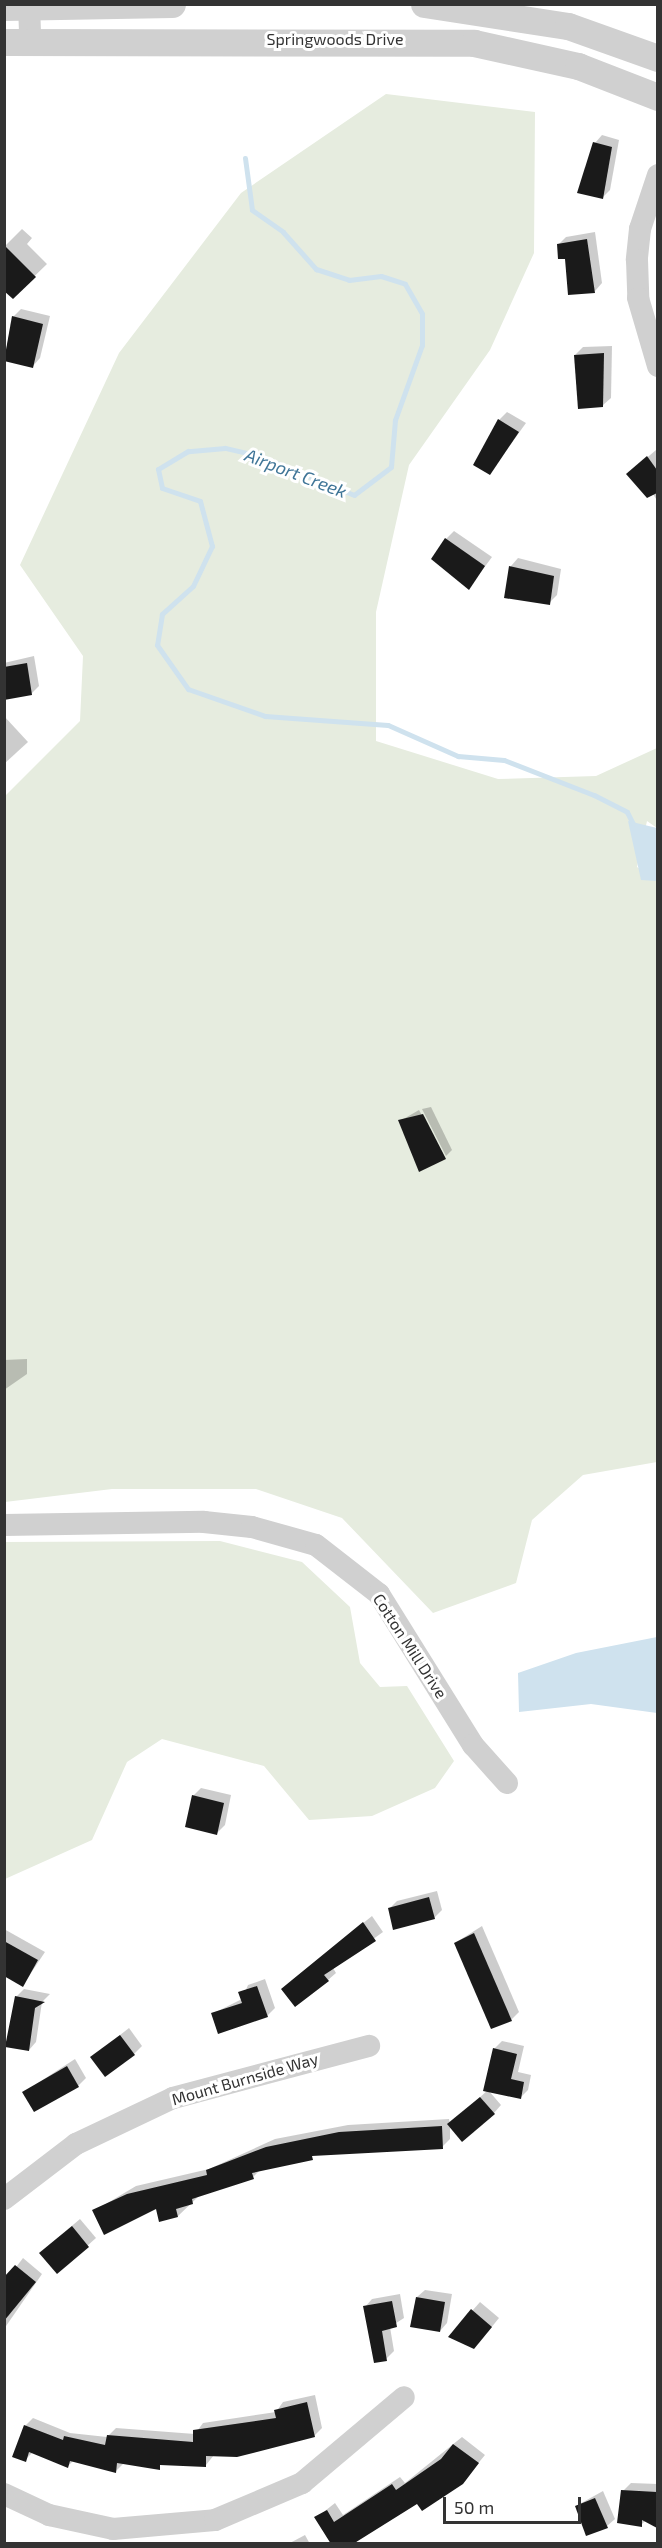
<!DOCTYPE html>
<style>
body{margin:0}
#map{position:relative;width:662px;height:2548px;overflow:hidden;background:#fff;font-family:"Exo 2",sans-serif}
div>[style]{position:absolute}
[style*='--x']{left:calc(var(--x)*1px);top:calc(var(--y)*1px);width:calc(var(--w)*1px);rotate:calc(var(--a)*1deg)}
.green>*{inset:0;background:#e6ecdf}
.water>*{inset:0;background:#cfe2ee}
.shadow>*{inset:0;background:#0003}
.stream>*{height:5px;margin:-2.5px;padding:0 2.5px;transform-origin:2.5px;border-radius:2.5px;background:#cfe2ee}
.building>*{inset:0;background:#1a1a1a}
.minor>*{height:22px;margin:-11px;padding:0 11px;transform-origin:11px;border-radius:11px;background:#d0d0d0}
.tertiary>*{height:27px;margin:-13.5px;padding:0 13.5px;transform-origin:13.5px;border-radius:13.5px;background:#d0d0d0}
span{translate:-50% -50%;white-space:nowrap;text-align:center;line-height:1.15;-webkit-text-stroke:6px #fff;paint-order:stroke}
.street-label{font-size:16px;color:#333}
.water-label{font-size:18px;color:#3f7597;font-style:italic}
.frame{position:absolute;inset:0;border:6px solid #333;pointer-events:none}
.scale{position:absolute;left:443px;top:2497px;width:138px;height:27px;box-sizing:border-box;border:3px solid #333;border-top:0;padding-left:8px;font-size:18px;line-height:21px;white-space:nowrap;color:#333;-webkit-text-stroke:4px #fff;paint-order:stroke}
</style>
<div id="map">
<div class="green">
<i style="clip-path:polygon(386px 94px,535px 112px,534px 253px,490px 350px,409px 465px,376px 612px,376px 741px,498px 779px,596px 776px,657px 748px,657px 828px,647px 821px,637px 867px,658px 881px,657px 1462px,583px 1475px,532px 1520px,516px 1583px,433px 1613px,342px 1518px,256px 1489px,112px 1489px,5px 1502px,4px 797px,80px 721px,83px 656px,20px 565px,119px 353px,241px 193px)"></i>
<i style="clip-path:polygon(220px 1541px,302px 1562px,350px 1607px,360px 1663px,380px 1687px,407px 1686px,454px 1761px,435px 1788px,372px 1816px,309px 1820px,264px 1766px,162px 1739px,127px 1762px,92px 1840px,5px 1879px,5px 1542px)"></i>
</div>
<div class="water">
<i style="clip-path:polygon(628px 821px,657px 828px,657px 881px,641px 880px)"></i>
<i style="clip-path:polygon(657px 1637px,657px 1713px,591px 1704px,519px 1712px,518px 1673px,576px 1653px)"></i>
</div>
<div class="shadow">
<i style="clip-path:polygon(602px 135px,619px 140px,610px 190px,603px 197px,595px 143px)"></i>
<i style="clip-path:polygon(22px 229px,32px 238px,27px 244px,47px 264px,13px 297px,4px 247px)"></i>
<i style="clip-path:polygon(595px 232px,602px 283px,595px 291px,558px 245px,566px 237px)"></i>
<i style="clip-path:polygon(21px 309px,50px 316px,40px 358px,33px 366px,4px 360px,13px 317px)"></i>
<i style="clip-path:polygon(612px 346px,611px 398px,603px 405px,575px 355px,583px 347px)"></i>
<i style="clip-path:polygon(507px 412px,526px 423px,490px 473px,499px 420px)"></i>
<i style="clip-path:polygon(656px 450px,658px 452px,658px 502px,636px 467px)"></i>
<i style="clip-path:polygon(454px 531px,492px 557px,469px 588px,446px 539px)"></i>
<i style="clip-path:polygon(518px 558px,561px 569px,557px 595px,549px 603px,506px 597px,511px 566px)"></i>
<i style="clip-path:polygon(34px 656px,39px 686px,31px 694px,4px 698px,4px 663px)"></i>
<i style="clip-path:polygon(4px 716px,28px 742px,4px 764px)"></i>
<i style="clip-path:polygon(431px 1107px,452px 1150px,446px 1156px,422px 1109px)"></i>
<i style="clip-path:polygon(419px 1110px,445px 1157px,420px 1170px,400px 1121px)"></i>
<i style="clip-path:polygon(27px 1359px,27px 1374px,4px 1390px,4px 1360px)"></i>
<i style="clip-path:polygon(201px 1788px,231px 1795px,225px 1825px,217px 1833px,193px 1796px)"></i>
<i style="clip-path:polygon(437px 1891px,442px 1910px,434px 1918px,389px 1909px,397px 1901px)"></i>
<i style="clip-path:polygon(372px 1916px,383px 1932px,333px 1968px,336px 1973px,328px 1980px,291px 1981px)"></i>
<i style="clip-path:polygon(482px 1926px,519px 2012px,511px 2020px,455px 1943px)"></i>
<i style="clip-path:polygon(4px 1929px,45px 1952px,23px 1985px,4px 1974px)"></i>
<i style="clip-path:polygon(265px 1979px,275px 2008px,267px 2016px,212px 2014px,242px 1999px,248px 1985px)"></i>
<i style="clip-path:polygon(24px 1989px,50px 1994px,42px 2002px,36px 2042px,29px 2050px,16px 1997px)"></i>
<i style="clip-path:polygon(129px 2028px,142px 2046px,134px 2054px,92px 2057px)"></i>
<i style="clip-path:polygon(502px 2041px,524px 2046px,518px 2072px,531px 2075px,528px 2090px,520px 2098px,489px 2091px,501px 2105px,494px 2113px,450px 2124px,450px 2139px,442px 2147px,317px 2154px,261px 2169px,253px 2177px,200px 2195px,178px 2216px,160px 2220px,157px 2207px,94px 2211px,136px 2186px,209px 2169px,275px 2139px,348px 2125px,449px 2119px,450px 2124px,488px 2090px,494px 2049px)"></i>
<i style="clip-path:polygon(75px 2059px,86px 2078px,78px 2086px,24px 2092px)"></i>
<i style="clip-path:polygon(80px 2219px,96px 2238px,58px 2272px,49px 2245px)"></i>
<i style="clip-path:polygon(23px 2258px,42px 2274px,4px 2329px,4px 2283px)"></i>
<i style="clip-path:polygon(425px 2290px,452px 2294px,447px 2323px,440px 2331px,417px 2297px)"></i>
<i style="clip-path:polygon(400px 2294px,404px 2318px,390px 2327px,394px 2351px,386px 2359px,365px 2307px,372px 2299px)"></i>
<i style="clip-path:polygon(480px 2302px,499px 2318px,482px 2339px,450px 2336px)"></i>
<i style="clip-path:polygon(315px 2395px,322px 2428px,314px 2436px,214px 2455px,206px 2465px,123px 2464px,115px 2472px,73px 2461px,68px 2466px,33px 2452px,25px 2460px,25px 2426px,33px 2418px,70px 2433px,107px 2437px,116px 2428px,195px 2434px,203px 2423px,276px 2412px,283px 2402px)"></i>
<i style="clip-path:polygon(462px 2437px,485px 2455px,462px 2483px,417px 2502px,351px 2544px,316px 2518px,335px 2503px,343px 2515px,400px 2477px,405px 2483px)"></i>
<i style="clip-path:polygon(631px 2483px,658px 2484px,658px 2526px,646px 2520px,641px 2525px,623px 2491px)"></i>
<i style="clip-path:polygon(603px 2491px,615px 2519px,607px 2526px,576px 2506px)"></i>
<i style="clip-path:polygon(305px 2535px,310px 2544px,288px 2544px)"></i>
</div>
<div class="stream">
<i style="--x:245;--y:158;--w:52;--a:82.3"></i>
<i style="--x:252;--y:210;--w:38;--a:35"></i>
<i style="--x:283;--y:232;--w:50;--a:48.3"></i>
<i style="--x:316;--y:269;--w:35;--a:18"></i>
<i style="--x:349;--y:280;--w:32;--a:-7"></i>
<i style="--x:381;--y:276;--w:25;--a:18"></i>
<i style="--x:405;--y:284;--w:34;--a:60"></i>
<i style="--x:422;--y:314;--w:31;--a:90"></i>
<i style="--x:422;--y:345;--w:80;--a:109.8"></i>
<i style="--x:395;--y:420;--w:47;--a:94.9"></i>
<i style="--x:391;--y:467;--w:46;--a:142.9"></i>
<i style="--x:354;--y:495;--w:102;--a:-157.5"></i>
<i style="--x:260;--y:456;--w:36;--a:-167"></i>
<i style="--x:225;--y:448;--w:37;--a:175"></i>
<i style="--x:188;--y:451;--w:35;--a:149"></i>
<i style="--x:158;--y:469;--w:19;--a:78"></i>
<i style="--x:162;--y:488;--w:40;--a:18.9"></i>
<i style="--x:200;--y:501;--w:47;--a:75.1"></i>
<i style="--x:212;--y:546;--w:44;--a:115.4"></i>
<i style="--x:193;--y:586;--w:42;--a:137.9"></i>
<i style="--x:162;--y:614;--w:31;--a:99"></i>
<i style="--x:157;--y:645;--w:54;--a:54.8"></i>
<i style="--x:188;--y:689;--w:82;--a:19.3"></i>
<i style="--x:265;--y:716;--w:123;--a:4.2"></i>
<i style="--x:388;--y:725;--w:77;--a:23.9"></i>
<i style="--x:458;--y:756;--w:46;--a:5"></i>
<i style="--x:504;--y:760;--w:97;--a:21.3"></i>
<i style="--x:594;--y:795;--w:37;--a:27"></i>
<i style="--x:627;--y:812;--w:13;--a:63"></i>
</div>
<div class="building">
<i style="clip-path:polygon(593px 142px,612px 147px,603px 199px,577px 193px)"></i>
<i style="clip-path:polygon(587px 239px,595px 293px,568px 295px,565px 259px,558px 259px,557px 244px)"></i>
<i style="clip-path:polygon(4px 245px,36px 277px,13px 299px,4px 291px)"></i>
<i style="clip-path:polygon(12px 316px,43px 324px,33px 368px,4px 361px)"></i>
<i style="clip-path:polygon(604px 353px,603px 407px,578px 409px,574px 355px)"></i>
<i style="clip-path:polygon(498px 419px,519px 432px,490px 475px,473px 465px)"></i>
<i style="clip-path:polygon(647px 456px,657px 470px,657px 493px,647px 498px,626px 474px)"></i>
<i style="clip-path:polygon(445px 538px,485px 566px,469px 590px,431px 559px)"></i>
<i style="clip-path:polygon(509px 566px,554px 576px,550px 605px,504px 598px)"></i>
<i style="clip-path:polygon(27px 663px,32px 695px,4px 700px,4px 667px)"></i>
<i style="clip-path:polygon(423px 1114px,446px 1159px,419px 1172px,398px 1120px)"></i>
<i style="clip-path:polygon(192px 1795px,224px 1803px,217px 1835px,185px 1827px)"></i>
<i style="clip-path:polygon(429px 1897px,435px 1919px,393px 1930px,388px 1908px)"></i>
<i style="clip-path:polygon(363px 1922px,376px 1941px,324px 1975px,329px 1981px,295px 2007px,281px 1989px)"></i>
<i style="clip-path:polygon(474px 1933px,512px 2021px,491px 2029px,454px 1943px)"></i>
<i style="clip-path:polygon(4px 1941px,38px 1960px,23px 1987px,4px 1976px)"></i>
<i style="clip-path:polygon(257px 1986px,268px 2017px,218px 2034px,211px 2013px,242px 2003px,238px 1992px)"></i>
<i style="clip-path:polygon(15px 1996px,45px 2002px,35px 2008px,29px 2051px,5px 2047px)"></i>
<i style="clip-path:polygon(120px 2035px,135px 2055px,105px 2077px,90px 2057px)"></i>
<i style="clip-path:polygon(493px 2048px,517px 2054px,511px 2079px,524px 2082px,521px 2099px,483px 2091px)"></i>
<i style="clip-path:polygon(67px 2066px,79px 2087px,34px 2112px,22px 2092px)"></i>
<i style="clip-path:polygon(480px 2097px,495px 2114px,462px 2142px,447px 2124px)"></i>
<i style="clip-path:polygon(442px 2126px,443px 2149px,312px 2156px,313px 2160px,252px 2173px,254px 2179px,192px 2199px,193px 2204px,176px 2209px,178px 2217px,159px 2222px,156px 2209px,104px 2235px,92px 2210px,127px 2194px,207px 2175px,206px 2170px,266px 2147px,339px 2132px)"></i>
<i style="clip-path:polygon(72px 2226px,89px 2247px,57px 2274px,39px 2253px)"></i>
<i style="clip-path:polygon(15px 2265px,36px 2282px,4px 2321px,4px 2277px)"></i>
<i style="clip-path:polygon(416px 2297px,445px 2302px,440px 2332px,410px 2327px)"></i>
<i style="clip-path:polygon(392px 2301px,397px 2327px,382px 2331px,387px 2361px,374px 2363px,363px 2306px)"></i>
<i style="clip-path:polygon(471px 2309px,492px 2327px,474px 2349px,448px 2337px)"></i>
<i style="clip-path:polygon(307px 2402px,315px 2437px,237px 2457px,206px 2456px,206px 2467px,160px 2465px,160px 2470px,117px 2463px,116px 2473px,70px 2461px,68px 2468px,29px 2452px,26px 2462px,12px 2457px,24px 2425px,63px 2440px,64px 2436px,105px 2445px,107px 2435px,193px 2442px,193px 2430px,276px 2418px,274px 2410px)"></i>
<i style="clip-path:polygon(453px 2444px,479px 2463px,463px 2484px,422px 2511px,417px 2504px,353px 2544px,331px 2544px,314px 2517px,327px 2510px,334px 2522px,392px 2484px,396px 2490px,441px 2459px)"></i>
<i style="clip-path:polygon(621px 2490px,657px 2492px,657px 2528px,642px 2520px,642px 2527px,617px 2523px)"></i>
<i style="clip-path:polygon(595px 2498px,608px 2528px,586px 2536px,575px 2506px)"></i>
</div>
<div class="minor">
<i style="--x:29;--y:4;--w:38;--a:88"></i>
<i style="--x:658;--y:175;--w:57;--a:108.4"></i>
<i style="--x:640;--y:229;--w:31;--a:96"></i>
<i style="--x:637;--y:260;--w:38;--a:88"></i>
<i style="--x:638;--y:298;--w:71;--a:73.6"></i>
<i style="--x:4;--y:1525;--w:200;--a:-0.9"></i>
<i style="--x:204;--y:1522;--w:48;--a:5.9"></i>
<i style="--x:252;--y:1527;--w:66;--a:15.7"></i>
<i style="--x:316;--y:1545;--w:80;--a:37.9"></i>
<i style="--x:379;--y:1594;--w:178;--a:58.1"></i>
<i style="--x:473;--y:1745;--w:51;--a:48.2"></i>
<i style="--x:4;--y:2199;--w:91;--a:-37.4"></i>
<i style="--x:76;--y:2144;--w:107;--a:-25.4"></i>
<i style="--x:173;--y:2098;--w:203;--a:-14.9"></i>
<i style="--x:4;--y:2494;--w:50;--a:25"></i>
<i style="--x:49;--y:2515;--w:66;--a:12.3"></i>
<i style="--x:113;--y:2529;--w:102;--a:-5"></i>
<i style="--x:215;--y:2520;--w:95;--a:-23"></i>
<i style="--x:302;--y:2483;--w:133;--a:-40.1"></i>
</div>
<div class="tertiary">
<i style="--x:424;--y:4;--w:146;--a:8.7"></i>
<i style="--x:568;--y:26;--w:96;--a:19.6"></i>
<i style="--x:4;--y:7;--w:168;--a:-1"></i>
<i style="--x:4;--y:42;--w:470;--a:0.1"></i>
<i style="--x:474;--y:43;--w:107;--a:12.5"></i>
<i style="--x:578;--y:66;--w:86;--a:21.2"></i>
</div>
<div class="street-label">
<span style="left:335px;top:39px">Springwoods Drive</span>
<span style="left:410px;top:1646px;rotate:57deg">Cotton Mill Drive</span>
<span style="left:245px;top:2079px;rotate:-16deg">Mount Burnside Way</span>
</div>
<div class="water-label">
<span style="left:296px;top:473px;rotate:21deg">Airport Creek</span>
</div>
<div class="frame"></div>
<div class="scale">50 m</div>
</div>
